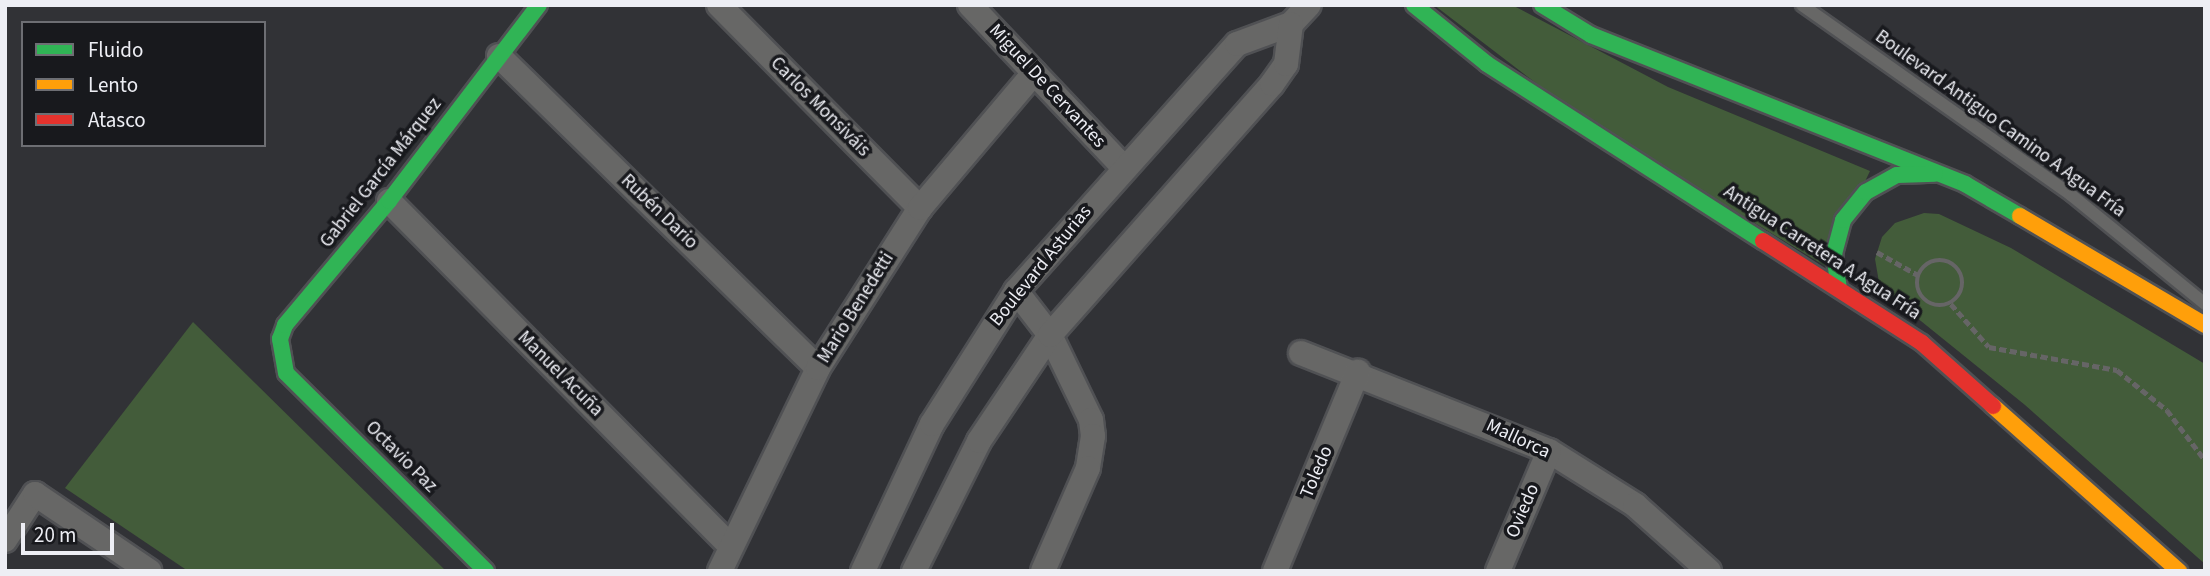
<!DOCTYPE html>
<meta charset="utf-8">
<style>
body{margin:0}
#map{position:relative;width:2210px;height:576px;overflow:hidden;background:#313236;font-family:"Source Sans 3",sans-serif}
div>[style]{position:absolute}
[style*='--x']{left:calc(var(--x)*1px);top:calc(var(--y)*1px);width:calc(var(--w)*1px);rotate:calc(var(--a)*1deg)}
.green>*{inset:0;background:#435c3a}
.path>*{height:4.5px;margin-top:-2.25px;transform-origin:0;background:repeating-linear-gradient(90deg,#666566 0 7px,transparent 0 10.5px)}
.path>.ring{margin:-2.25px;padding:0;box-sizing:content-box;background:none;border:4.5px solid #666566;border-radius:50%}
.roads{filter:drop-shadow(2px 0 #505154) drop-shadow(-2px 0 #505154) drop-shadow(0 2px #505154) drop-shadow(0 -2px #505154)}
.lane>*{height:12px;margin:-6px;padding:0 6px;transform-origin:6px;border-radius:6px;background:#676766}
.street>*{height:24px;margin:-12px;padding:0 12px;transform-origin:12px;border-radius:12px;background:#676766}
.fast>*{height:16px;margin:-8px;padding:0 8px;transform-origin:8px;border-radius:8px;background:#30b455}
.slow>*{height:16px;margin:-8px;padding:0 8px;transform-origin:8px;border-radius:8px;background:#ff9f0a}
.jam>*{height:16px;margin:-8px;padding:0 8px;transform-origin:8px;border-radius:8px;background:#e5322d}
span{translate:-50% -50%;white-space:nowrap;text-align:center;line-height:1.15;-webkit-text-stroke:7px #18191d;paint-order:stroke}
.street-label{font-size:19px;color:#edeef4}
.frame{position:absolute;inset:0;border:7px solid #edeef4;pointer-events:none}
.legend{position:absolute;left:21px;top:21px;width:245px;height:126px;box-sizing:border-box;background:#18191d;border:2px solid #6d6e73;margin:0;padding:9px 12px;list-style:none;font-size:21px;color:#edeef4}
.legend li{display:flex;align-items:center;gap:14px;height:35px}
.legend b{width:35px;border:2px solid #6d6e73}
.scale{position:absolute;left:21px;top:523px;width:93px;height:32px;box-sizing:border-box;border:4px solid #edeef4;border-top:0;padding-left:9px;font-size:21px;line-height:24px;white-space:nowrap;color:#edeef4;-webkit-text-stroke:5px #18191d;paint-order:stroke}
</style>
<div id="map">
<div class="green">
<i style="clip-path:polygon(1434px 5px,1512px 5px,1668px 87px,1870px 171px,1825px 266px,1575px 113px)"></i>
<i style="clip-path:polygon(1924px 213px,1939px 214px,2011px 248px,2205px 364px,2205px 564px,2025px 405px,1880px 288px,1875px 259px,1882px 237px,1895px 223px)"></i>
<i style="clip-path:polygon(193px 322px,446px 571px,188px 571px,65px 488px)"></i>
</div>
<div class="path">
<i style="--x:1877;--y:252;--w:47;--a:29.3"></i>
<i class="ring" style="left:1917px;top:260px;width:41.5px;height:41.5px"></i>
<i style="--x:1951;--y:304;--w:57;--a:48.5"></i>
<i style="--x:1989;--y:347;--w:130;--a:10.2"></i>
<i style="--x:2117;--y:370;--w:64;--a:38.7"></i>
<i style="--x:2167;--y:410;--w:63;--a:52.8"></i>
</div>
<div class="roads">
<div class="lane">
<i style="--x:1802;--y:5;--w:329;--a:35.2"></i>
<i style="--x:2071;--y:195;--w:173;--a:39.1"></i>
</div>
<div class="street">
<i style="--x:719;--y:5;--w:286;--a:45.3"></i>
<i style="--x:970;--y:5;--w:223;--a:46.6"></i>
<i style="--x:499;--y:56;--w:446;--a:44.4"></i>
<i style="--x:389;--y:201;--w:486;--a:45.3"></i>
<i style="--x:1016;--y:291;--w:56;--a:52.3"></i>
<i style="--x:1050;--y:335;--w:94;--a:64.2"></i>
<i style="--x:1091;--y:420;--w:16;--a:83"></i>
<i style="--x:1093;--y:436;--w:32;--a:99"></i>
<i style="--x:1088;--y:468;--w:112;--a:113.6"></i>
<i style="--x:1301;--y:353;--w:267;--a:21.6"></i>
<i style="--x:1549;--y:451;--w:102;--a:32.1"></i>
<i style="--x:1635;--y:505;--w:99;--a:41.7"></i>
<i style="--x:5;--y:540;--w:55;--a:-56.9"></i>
<i style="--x:35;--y:494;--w:138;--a:34"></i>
<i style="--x:720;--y:571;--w:225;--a:-64.2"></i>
<i style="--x:818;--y:368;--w:190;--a:-57.5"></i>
<i style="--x:920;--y:208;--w:177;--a:-49.8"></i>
<i style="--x:863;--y:571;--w:162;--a:-64.9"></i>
<i style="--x:932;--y:424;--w:157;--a:-57.7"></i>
<i style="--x:1016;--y:291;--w:331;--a:-48.2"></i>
<i style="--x:1237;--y:44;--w:58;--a:-20.3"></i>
<i style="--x:1291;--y:24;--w:26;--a:-47"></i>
<i style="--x:914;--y:571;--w:145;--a:-63.4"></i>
<i style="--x:979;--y:441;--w:128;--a:-56.2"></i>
<i style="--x:1050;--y:335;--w:335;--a:-48.5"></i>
<i style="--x:1272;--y:84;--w:24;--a:-55"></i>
<i style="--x:1286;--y:64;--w:40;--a:-82.9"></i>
<i style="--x:1275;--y:571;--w:216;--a:-67.4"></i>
<i style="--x:1498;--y:571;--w:130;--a:-67"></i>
</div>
<div class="fast">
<i style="--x:1414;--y:5;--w:94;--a:38.9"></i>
<i style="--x:1487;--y:64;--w:328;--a:32.7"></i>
<i style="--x:1542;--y:5;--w:57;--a:31.5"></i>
<i style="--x:1591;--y:35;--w:403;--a:21.7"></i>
<i style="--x:1965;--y:184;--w:64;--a:30.2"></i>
<i style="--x:1839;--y:289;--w:35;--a:-98"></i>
<i style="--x:1834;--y:254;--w:35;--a:-75"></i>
<i style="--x:1843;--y:220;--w:36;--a:-51"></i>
<i style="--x:1866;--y:192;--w:35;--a:-29"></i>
<i style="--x:1897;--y:175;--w:38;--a:-2"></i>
<i style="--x:486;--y:571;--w:281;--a:-135.3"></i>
<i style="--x:286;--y:373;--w:35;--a:-100"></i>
<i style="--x:280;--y:339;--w:15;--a:-70"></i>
<i style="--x:285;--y:325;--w:162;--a:-50"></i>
<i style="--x:389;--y:201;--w:247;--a:-52.6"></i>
</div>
<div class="slow">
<i style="--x:2020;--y:216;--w:215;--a:30.5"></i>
<i style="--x:1993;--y:406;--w:249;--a:41.6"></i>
</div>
<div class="jam">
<i style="--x:1763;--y:241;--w:189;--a:32.7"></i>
<i style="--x:1922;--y:343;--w:95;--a:41.6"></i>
</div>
</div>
<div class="street-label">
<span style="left:1047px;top:86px;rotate:47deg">Miguel De Cervantes</span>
<span style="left:820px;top:107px;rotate:45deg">Carlos Monsiváis</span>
<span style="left:2000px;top:124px;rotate:36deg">Boulevard Antiguo Camino A Agua Fría</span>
<span style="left:381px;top:173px;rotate:-52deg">Gabriel García Márquez</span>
<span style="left:659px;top:212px;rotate:44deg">Rubén Dario</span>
<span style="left:1822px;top:253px;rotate:33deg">Antigua Carretera A Agua Fría</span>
<span style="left:1041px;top:266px;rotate:-51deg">Boulevard Asturias</span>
<span style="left:856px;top:308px;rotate:-58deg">Mario Benedetti</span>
<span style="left:560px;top:374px;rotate:45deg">Manuel Acuña</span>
<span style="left:1518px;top:439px;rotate:25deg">Mallorca</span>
<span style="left:401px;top:457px;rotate:45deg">Octavio Paz</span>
<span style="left:1317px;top:472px;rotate:-67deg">Toledo</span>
<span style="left:1523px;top:511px;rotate:-67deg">Oviedo</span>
</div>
<div class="frame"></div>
<ul class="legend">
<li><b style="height:9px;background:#30b455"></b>Fluido</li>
<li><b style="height:9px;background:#ff9f0a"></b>Lento</li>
<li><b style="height:9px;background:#e5322d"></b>Atasco</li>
</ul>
<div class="scale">20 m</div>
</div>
